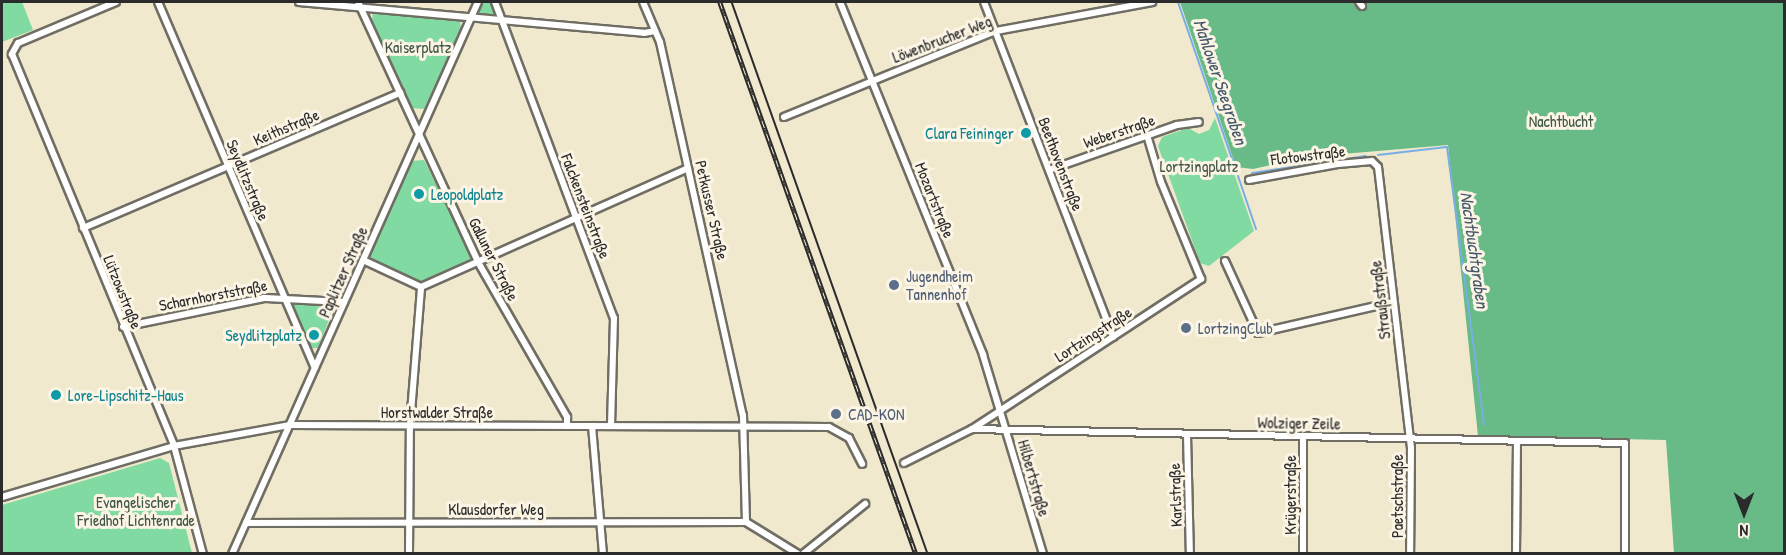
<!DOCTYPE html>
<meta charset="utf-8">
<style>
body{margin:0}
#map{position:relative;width:1786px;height:555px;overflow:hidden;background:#f0e9cd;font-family:"Patrick Hand",sans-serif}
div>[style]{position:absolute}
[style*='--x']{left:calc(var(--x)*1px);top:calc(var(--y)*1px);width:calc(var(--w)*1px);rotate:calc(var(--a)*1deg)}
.green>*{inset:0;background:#80daa1}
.round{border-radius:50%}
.forest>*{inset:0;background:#68ba87}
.stream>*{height:2px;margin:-1px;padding:0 1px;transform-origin:1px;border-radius:1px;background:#78aee6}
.roads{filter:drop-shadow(2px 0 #706e64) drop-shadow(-2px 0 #706e64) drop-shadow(0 2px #706e64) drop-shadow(0 -2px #706e64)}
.minor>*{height:6px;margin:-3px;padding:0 3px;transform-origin:3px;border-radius:3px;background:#fff}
.tram>*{height:1.5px;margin:-0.75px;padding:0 0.75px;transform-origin:0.75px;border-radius:0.75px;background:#2b2b2b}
.rail>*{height:4.5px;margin-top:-2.25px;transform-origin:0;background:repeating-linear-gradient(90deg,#fcf5e5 0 7px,#2b2b2b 0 14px);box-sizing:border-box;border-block:2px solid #2b2b2b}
.dots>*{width:16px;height:16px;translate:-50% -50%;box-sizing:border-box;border:3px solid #fcf5e5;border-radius:50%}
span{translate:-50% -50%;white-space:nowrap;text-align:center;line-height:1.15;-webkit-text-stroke:6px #fcf5e5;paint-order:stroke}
.street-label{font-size:16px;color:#2b2b2b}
.park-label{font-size:16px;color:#405748}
.culture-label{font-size:16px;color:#0d838f}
.right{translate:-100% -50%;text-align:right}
.left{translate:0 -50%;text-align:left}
.service-label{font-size:16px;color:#4e5e75}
.water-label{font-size:18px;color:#46596c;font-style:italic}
.frame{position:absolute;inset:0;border:3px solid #2b2b2b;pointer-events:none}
.north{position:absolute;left:1714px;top:483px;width:60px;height:60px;-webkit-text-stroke:4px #fcf5e5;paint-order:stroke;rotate:180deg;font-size:16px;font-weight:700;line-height:24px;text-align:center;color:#2b2b2b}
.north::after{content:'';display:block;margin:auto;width:21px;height:27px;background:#2b2b2b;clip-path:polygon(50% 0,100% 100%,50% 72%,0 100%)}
</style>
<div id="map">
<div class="green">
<i class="round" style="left:479px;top:1px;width:16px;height:16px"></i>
<i style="clip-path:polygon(2px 2px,22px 2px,33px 30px,2px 42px)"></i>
<i style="clip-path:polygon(373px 12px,460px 21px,461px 28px,425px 109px,411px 108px,372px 21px)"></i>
<i style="clip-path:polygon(1215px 118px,1254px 231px,1209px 266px,1200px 263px,1158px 146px,1162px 137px,1188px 128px,1199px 134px,1209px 130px)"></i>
<i style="clip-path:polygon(424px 160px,473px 258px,420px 283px,368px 257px,410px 161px)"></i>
<i style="clip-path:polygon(294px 302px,330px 303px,334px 307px,318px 348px,309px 348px,291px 309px)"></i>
<i style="clip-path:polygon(160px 458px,169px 463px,192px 553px,2px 553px,2px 505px)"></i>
</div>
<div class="forest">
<i style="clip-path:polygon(1180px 2px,1784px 2px,1784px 553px,1674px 553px,1666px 440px,1478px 436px,1448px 145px,1307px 157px,1253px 169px,1236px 167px)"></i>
</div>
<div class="stream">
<i style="--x:1178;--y:2;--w:178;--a:71"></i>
<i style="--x:1378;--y:155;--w:69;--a:-6.6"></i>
<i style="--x:1447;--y:147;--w:280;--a:82.4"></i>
<i style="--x:1252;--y:173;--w:115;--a:-8.5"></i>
<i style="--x:1238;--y:176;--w:56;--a:71.2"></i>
</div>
<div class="roads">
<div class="minor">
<i style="--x:116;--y:2;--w:106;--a:157.3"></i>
<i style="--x:18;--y:43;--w:13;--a:119"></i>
<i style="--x:12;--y:54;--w:424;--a:67.5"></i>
<i style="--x:174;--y:446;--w:112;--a:75"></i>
<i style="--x:158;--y:2;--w:398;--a:66.8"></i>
<i style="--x:299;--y:2;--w:346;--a:5.1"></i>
<i style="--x:644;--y:33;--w:11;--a:-10"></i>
<i style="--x:358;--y:2;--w:286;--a:65.2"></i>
<i style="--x:478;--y:262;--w:179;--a:60.1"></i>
<i style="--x:567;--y:417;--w:9;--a:90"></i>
<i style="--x:495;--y:2;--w:338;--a:69.4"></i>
<i style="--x:614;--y:318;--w:108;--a:91.6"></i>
<i style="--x:643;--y:2;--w:43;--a:67"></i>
<i style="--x:660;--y:42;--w:382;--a:77.5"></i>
<i style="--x:743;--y:415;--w:107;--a:88.4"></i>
<i style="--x:746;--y:522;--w:61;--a:31.6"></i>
<i style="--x:840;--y:2;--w:381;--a:67.9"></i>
<i style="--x:983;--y:355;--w:208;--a:73.2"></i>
<i style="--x:984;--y:2;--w:359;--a:68.9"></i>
<i style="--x:1359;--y:2;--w:5;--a:53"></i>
<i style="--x:784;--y:117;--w:229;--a:-22.1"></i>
<i style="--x:996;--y:31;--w:159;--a:-10.5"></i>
<i style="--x:1049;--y:170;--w:136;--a:-19.4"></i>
<i style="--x:1177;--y:125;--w:22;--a:-8"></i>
<i style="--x:1249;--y:180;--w:90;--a:-10.2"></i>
<i style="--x:1338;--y:164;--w:34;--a:-5"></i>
<i style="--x:1372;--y:161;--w:8;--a:45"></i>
<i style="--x:1378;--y:167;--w:283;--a:83.3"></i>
<i style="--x:1411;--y:448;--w:106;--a:90.5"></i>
<i style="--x:83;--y:228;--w:345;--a:-23.1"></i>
<i style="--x:363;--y:260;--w:64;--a:25"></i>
<i style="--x:421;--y:287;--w:292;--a:-24"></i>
<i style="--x:1225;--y:261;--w:79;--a:65.4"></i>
<i style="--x:1258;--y:333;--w:139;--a:-12.9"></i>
<i style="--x:123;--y:327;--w:144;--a:-11.6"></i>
<i style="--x:264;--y:298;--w:80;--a:2.9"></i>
<i style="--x:592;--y:426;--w:128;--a:85.1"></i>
<i style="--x:972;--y:429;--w:653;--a:1.23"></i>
<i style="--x:1625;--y:443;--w:111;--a:90"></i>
<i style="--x:1187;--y:435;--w:119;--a:88.6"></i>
<i style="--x:904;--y:463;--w:76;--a:-26.6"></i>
<i style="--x:972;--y:429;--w:274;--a:-33.2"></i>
<i style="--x:1201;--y:279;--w:105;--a:-112.4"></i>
<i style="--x:1161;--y:182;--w:49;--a:-106.6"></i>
<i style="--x:2;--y:497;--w:179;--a:-16.5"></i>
<i style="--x:174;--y:446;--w:118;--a:-10.3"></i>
<i style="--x:290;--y:425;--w:539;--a:0.21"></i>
<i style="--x:829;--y:427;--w:23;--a:29"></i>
<i style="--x:849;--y:438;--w:29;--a:63"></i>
<i style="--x:246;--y:523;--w:500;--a:-0.11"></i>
<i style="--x:232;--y:554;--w:604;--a:-65.98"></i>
<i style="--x:409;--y:554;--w:129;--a:-89.6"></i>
<i style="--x:410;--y:425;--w:138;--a:-85.4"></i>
<i style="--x:803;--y:554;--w:80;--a:-38.9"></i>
<i style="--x:1303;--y:554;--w:117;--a:-90"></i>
<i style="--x:1516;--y:554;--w:113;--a:-89.5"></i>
</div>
</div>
<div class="tram">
<i style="--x:732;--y:2;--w:586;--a:70.45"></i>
</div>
<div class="rail">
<i style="--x:720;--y:2;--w:586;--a:70.45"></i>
</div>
<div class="dots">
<i style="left:1026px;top:133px;background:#0f9aa8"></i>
<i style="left:419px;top:194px;background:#0f9aa8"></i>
<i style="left:894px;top:285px;background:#5c6f8a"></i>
<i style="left:1186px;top:328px;background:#5c6f8a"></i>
<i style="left:314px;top:335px;background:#0f9aa8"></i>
<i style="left:56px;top:395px;background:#0f9aa8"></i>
<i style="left:836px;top:414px;background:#5c6f8a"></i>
</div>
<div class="street-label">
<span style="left:942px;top:39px;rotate:-21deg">Löwenbrucher Weg</span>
<span style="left:286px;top:127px;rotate:-23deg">Keithstraße</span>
<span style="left:1119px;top:131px;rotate:-19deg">Weberstraße</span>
<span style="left:1308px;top:155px;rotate:-7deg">Flotowstraße</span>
<span style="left:1061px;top:164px;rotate:69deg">Beethovenstraße</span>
<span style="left:248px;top:180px;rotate:67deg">Seydlitzstraße</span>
<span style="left:935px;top:200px;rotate:68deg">Mozartstraße</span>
<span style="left:586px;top:206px;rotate:69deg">Falckensteinstraße</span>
<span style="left:712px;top:210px;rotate:77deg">Petkusser Straße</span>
<span style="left:494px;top:259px;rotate:63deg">Galluner Straße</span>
<span style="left:343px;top:272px;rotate:-66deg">Paplitzer Straße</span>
<span style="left:123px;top:292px;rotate:68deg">Lützowstraße</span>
<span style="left:213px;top:295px;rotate:-11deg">Scharnhorststraße</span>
<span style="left:1380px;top:300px;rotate:-97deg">Straußstraße</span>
<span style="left:1093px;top:334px;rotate:-33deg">Lortzingstraße</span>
<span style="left:437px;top:412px">Horstwalder Straße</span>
<span style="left:1299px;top:423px;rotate:1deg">Wolziger Zeile</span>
<span style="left:1034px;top:478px;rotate:74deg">Hilbertstraße</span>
<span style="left:1175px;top:495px;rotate:-92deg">Karlstraße</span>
<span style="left:1290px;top:495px;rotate:-90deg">Krügerstraße</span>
<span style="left:1397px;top:496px;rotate:-90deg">Paetschstraße</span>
<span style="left:496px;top:509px">Klausdorfer Weg</span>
</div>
<div class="park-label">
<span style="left:418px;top:47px">Kaiserplatz</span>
<span style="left:1561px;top:121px">Nachtbucht</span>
<span style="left:1199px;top:166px">Lortzingplatz</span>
<span style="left:136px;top:511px">Evangelischer<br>Friedhof Lichtenrade</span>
</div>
<div class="culture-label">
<span class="right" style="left:1014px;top:133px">Clara Feininger</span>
<span class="left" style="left:431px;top:194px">Leopoldplatz</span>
<span class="right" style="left:302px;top:335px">Seydlitzplatz</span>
<span class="left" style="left:68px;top:395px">Lore-Lipschitz-Haus</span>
</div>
<div class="service-label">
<span class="left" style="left:906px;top:285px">Jugendheim<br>Tannenhof</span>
<span class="left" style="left:1198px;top:328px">LortzingClub</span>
<span class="left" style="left:848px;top:414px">CAD-KON</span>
</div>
<div class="water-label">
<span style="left:1220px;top:82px;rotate:71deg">Mahlower Seegraben</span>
<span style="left:1474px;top:250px;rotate:82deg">Nachtbuchtgraben</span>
</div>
<div class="frame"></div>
<div class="north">N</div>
</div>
